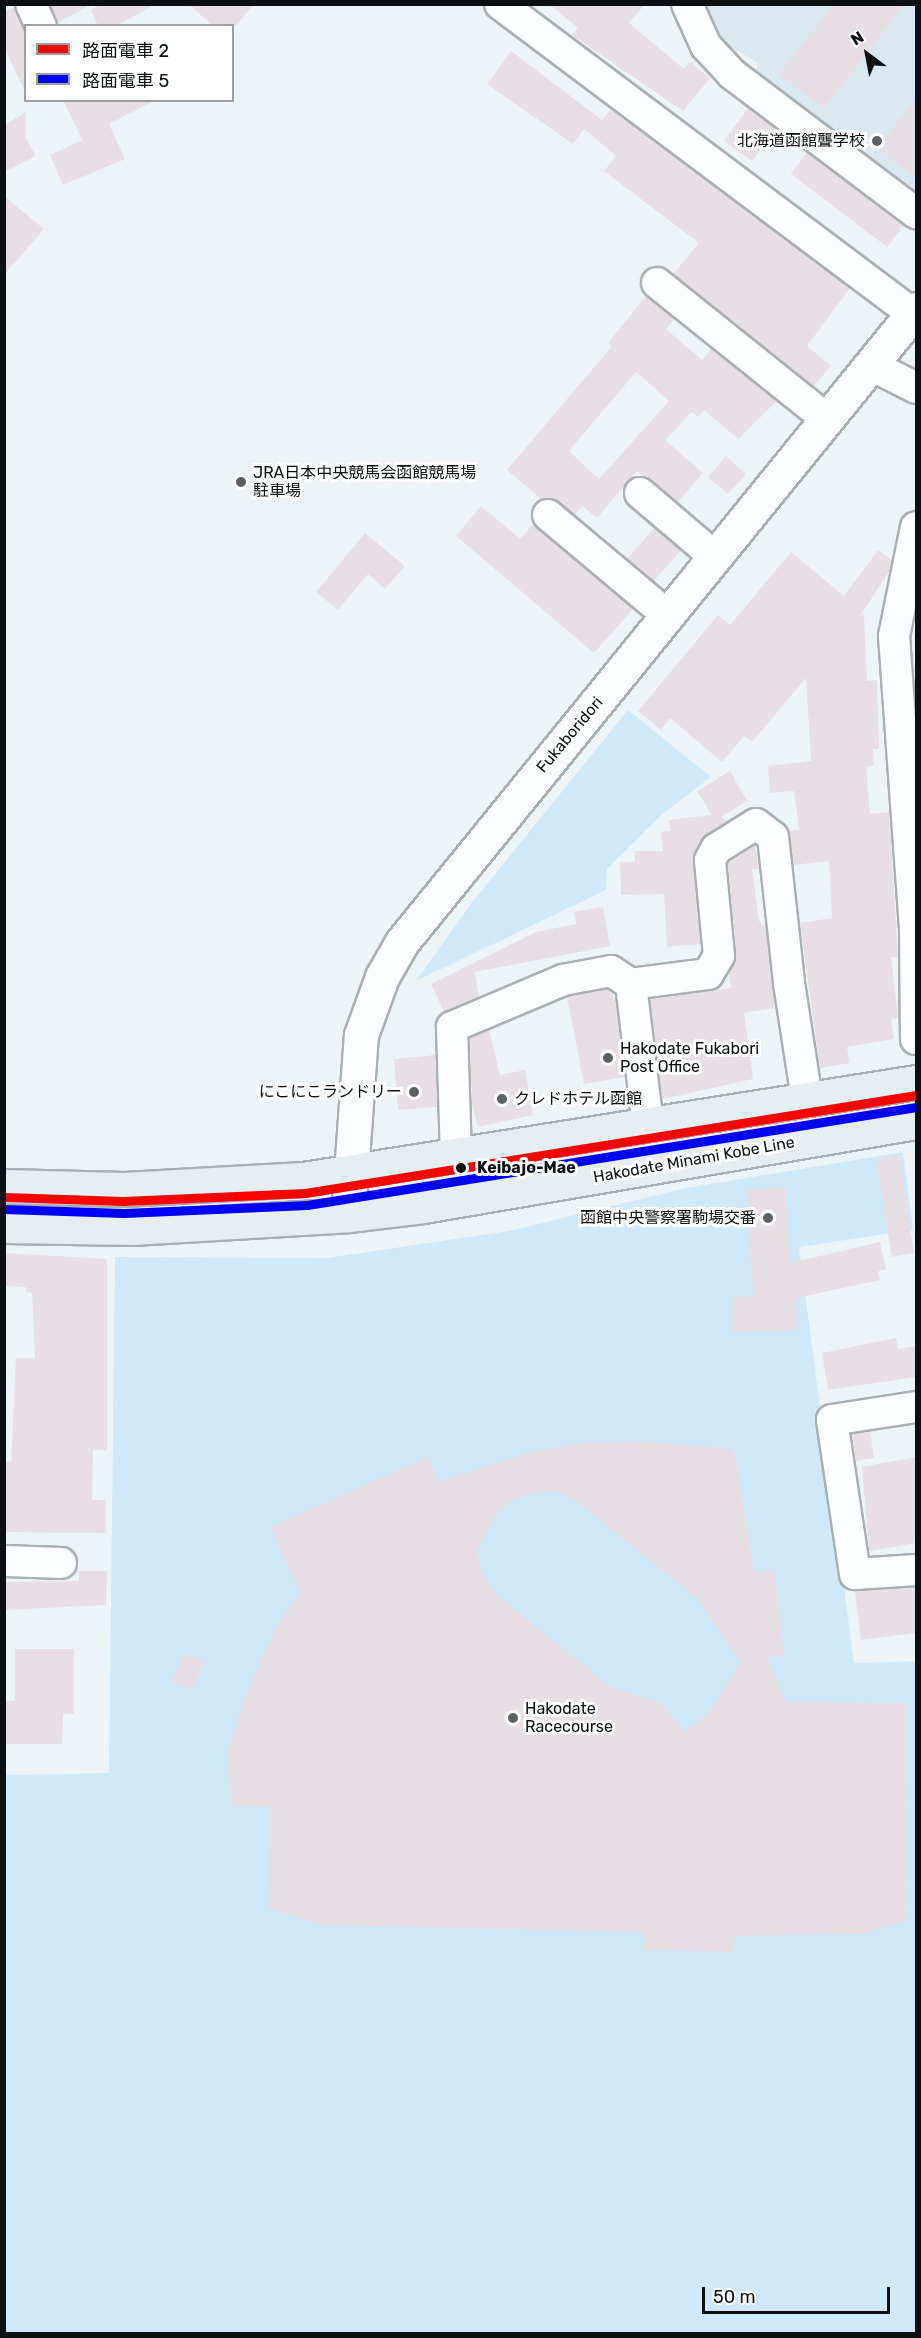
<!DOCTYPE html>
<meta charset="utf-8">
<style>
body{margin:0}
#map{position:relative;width:921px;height:2338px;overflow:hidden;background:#edf4f8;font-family:Rubik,"Noto Sans JP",sans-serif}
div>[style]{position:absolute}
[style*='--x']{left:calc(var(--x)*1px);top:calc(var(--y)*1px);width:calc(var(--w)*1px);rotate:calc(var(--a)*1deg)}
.built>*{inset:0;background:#dae8f1}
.green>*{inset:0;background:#d0e9f9}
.building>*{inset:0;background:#e8dfe4}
.roads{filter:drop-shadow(2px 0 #aaafb2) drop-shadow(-2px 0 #aaafb2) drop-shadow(0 2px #aaafb2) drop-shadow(0 -2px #aaafb2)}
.minor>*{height:30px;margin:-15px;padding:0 15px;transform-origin:15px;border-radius:15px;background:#fcfdfe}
.tertiary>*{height:33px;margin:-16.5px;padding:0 16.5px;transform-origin:16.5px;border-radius:16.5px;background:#fcfdfe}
.primary>*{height:33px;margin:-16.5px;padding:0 16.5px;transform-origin:16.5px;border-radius:16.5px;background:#e6eef2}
.tram-1>*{height:9px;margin:-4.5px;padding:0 4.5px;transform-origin:4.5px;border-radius:4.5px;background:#f00}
.tram-2>*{height:9px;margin:-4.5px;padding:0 4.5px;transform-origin:4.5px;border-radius:4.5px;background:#00f}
.dots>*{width:16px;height:16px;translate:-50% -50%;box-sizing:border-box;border:3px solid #fff;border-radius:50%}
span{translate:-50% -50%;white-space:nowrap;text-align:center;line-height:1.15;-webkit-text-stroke:6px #fff;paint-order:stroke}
.poi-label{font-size:16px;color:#0c1013}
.right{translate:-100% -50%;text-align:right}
.left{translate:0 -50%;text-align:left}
.street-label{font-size:16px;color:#0c1013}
.stop-label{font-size:16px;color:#0c1013;font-weight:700}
.frame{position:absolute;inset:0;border:6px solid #0c1013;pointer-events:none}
.legend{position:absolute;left:24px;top:24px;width:210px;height:78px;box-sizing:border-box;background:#fff;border:2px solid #9e9fa1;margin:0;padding:8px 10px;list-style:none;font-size:18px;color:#0c1013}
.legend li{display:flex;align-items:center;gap:12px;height:30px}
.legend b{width:30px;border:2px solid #9e9fa1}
.north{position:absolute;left:837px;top:24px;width:60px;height:60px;-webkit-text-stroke:4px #fff;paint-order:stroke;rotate:328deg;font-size:16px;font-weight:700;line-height:24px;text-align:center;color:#0c1013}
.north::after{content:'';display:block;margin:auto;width:21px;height:27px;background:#0c1013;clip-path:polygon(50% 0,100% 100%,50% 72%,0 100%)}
.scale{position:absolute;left:702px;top:2287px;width:188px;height:27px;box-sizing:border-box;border:3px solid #0c1013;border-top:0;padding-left:8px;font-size:18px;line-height:21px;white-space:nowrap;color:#0c1013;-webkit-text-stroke:4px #fff;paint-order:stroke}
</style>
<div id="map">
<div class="built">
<i style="clip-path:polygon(699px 5px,916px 5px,916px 201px,757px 82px,757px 63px,739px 51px,730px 49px,716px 37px)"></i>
</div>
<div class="green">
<i style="clip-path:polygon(628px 710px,711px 777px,661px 815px,607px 869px,606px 890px,416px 981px,470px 905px)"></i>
<i style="clip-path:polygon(903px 1152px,913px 1230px,799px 1247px,854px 1663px,916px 1661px,916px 2333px,5px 2333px,4px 1775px,109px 1773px,115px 1257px,327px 1258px,509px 1231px,686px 1188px)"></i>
</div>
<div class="building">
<i style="clip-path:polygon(50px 4px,92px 4px,57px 23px)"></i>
<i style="clip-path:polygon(101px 4px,156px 4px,116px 26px,98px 26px,91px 10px)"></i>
<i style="clip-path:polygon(188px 4px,254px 4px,236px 26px,213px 26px)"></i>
<i style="clip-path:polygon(549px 4px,645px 4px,629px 23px,684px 69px,690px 62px,710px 78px,683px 111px,572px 35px,578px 28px)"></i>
<i style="clip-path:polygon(834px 4px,905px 4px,824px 108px,779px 74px)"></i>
<i style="clip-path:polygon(15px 7px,26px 33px,26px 94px,4px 47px,4px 12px)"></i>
<i style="clip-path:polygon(511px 51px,602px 120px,611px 109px,850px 288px,807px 346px,831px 366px,814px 386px,673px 274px,699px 243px,604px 171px,616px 156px,584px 129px,573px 144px,487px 84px)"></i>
<i style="clip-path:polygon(916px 99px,916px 179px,877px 147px)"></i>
<i style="clip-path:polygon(63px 100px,156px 100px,109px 124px,125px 159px,63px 185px,50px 155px,82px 140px)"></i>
<i style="clip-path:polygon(748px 108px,776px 129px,752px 161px,724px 141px)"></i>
<i style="clip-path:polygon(26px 112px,26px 138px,36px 156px,4px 172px,4px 125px)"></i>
<i style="clip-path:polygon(807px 152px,903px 226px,887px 247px,791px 174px)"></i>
<i style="clip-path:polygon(4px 196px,44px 229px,4px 275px)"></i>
<i style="clip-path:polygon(evenodd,646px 296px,674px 319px,666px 329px,702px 360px,711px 349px,777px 401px,738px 439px,704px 410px,698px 417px,692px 412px,665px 440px,703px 473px,678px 502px,637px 471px,597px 518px,582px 506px,575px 515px,552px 498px,541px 499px,507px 470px,612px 346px,608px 343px,646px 296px,636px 372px,669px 401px,599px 479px,569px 451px,636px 372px)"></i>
<i style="clip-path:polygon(726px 456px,746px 474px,728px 494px,708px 477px)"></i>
<i style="clip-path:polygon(481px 506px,520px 539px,534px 523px,633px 609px,594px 653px,456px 536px)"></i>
<i style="clip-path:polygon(654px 528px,681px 550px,654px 581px,627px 559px)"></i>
<i style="clip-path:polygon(365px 533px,405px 566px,385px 589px,368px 574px,338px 610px,316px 592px)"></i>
<i style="clip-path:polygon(878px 550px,892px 560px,890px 570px,860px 616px,864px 615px,867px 681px,877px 680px,879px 749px,873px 749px,874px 766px,866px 767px,870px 814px,889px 812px,898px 952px,898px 957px,891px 957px,898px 1018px,891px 1019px,894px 1039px,847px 1047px,850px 1063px,820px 1068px,800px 923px,832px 918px,829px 861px,793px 865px,789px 831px,799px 830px,794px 791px,770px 793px,768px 766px,811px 761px,806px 678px,752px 742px,744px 736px,722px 762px,670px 718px,661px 730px,638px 711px,718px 615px,730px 625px,791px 552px,844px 596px)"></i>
<i style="clip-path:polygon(730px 771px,747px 801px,721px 817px,728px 821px,706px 835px,695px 852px,701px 944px,667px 947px,664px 894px,621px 895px,620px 862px,635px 862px,635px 851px,663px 851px,661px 832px,670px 831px,669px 820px,712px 815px,697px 791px)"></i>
<i style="clip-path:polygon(755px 845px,759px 869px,752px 869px,759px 921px,766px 928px,775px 1008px,744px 1013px,753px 1079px,662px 1099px,650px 999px,731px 988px,729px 972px,736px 954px,728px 864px)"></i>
<i style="clip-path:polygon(603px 907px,610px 946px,475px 972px,479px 997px,444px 1012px,431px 984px,536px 932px,576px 924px,574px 912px)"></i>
<i style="clip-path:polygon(607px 989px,616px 1001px,625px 1077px,584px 1084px,567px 997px)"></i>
<i style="clip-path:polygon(489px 1030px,500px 1075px,525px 1070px,533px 1115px,478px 1127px,472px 1104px,470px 1038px)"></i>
<i style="clip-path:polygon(436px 1055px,437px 1107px,398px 1110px,394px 1059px)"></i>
<i style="clip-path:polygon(899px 1156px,914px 1253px,892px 1257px,876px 1160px)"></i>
<i style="clip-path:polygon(785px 1187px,790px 1263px,880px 1242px,886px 1270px,878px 1271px,880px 1280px,796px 1298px,797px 1330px,732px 1332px,731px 1297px,753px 1296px,746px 1190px)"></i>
<i style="clip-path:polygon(4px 1253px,107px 1259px,107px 1450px,93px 1450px,92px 1500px,106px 1500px,106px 1533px,4px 1532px,4px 1462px,11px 1462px,16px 1358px,35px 1358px,32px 1293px,26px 1292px,26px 1287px,4px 1286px)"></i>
<i style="clip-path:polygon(896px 1338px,898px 1349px,916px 1346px,916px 1377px,828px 1390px,822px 1353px)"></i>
<i style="clip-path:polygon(870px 1432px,874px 1458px,856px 1461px,852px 1434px)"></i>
<i style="clip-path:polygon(evenodd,637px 1441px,734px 1449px,754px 1572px,774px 1570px,784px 1656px,767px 1657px,786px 1702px,906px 1703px,905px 1920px,863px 1934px,735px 1936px,734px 1952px,644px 1950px,644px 1932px,321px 1925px,269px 1908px,270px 1807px,231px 1805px,227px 1753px,244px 1700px,274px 1630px,300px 1593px,270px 1527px,428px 1457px,439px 1482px,531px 1452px,587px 1442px,637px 1441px,556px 1491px,577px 1502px,697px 1599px,740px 1662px,710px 1711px,685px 1733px,661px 1703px,610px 1687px,494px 1593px,481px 1572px,477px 1550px,496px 1514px,511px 1501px,531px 1493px,556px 1491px)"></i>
<i style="clip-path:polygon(916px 1457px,916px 1543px,869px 1551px,862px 1467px)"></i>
<i style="clip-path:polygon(79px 1571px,107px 1571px,106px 1605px,4px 1610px,4px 1582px,79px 1581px)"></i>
<i style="clip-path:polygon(916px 1587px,916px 1633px,861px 1640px,855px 1591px)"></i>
<i style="clip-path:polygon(15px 1649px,74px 1649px,74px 1714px,63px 1714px,62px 1744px,4px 1744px,4px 1701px,15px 1701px)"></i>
<i style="clip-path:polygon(183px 1653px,204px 1661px,193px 1690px,172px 1682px)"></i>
</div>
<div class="roads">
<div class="minor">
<i style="--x:31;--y:4;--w:24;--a:66"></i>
<i style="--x:500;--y:4;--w:516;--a:36.89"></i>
<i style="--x:687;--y:4;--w:46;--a:65.7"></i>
<i style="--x:706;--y:46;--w:38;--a:47"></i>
<i style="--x:732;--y:74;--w:231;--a:37.1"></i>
<i style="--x:657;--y:283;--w:198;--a:38.7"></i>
<i style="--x:873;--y:366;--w:48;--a:27.1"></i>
<i style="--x:640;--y:493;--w:80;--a:40.4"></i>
<i style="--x:548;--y:515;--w:137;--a:40"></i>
<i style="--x:916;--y:527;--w:111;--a:101.4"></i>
<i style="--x:894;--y:636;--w:293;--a:85.9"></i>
<i style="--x:915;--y:928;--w:111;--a:89.5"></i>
<i style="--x:648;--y:1125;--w:142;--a:-96.9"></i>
<i style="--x:631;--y:984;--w:78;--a:-7.4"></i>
<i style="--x:708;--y:974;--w:21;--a:-59"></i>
<i style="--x:719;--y:956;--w:96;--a:-95.4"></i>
<i style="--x:710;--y:860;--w:13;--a:-61"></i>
<i style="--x:716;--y:849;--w:47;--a:-32"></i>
<i style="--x:756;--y:824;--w:21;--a:37"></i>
<i style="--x:773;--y:837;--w:147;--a:83.7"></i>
<i style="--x:789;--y:983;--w:117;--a:81.2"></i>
<i style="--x:456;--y:1156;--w:129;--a:-91.8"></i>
<i style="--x:452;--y:1027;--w:121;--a:-22.9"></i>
<i style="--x:563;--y:980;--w:49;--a:-10.6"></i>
<i style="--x:611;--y:971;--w:24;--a:33"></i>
<i style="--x:916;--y:1407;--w:85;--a:171.2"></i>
<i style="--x:832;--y:1420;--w:156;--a:81.5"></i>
<i style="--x:855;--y:1574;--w:61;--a:-3.8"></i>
<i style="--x:4;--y:1561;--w:57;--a:2"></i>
</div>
<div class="tertiary">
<i style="--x:348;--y:1215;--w:180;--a:-85.9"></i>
<i style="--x:361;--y:1035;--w:62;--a:-70.1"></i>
<i style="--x:382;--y:977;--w:40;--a:-60.3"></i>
<i style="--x:402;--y:942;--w:815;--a:-50.92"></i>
</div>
<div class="primary">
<i style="--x:4;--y:1186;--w:120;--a:1.4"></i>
<i style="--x:124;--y:1189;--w:179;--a:-3.2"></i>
<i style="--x:303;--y:1179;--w:621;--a:-8.99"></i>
<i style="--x:4;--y:1226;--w:128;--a:0.9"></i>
<i style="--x:132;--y:1228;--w:216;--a:-3.4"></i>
<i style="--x:348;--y:1215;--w:76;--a:-6.8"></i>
<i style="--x:423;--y:1206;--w:500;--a:-9.67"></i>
</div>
</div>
<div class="tram-1">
<i style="--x:4;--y:1197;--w:119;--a:1.9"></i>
<i style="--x:123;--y:1201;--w:182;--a:-2.5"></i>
<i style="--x:305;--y:1193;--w:619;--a:-9.11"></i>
</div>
<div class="tram-2">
<i style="--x:4;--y:1209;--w:120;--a:1.9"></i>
<i style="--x:124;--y:1213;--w:183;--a:-2.5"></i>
<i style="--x:307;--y:1205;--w:617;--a:-9.14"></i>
</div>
<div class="dots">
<i style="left:877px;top:141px;background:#5b6063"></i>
<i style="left:241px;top:482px;background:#5b6063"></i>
<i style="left:608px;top:1058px;background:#5b6063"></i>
<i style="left:414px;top:1092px;background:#5b6063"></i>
<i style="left:502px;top:1099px;background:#5b6063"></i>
<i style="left:461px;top:1168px;background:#0c1013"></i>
<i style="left:768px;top:1218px;background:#5b6063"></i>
<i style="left:513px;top:1718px;background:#5b6063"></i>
</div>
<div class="poi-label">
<span class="right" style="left:865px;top:141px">北海道函館聾学校</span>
<span class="left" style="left:253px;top:482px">JRA日本中央競馬会函館競馬場<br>駐車場</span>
<span class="left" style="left:620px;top:1058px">Hakodate Fukabori<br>Post Office</span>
<span class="right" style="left:402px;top:1092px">にこにこランドリー</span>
<span class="left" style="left:514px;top:1099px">クレドホテル函館</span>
<span class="right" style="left:756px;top:1218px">函館中央警察署駒場交番</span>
<span class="left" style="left:525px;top:1718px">Hakodate<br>Racecourse</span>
</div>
<div class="street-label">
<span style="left:570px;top:735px;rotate:-50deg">Fukaboridori</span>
<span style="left:694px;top:1160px;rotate:-10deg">Hakodate Minami Kobe Line</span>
</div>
<div class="stop-label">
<span class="left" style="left:477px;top:1168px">Keibajo-Mae</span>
</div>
<div class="frame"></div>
<ul class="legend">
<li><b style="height:8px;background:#f00"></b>路面電車 2</li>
<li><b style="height:8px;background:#00f"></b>路面電車 5</li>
</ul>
<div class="north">N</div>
<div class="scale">50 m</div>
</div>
